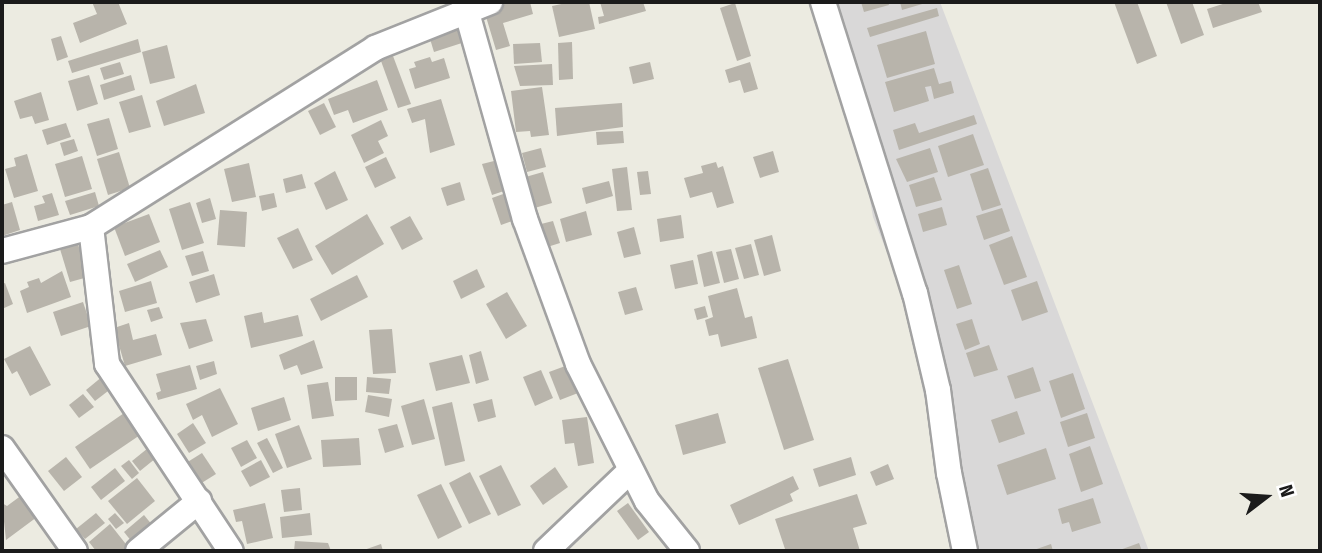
<!DOCTYPE html>
<style>
body{margin:0}
#map{position:relative;width:1322px;height:553px;overflow:hidden;background:#ecebe1;font-family:"Fira Sans Condensed",sans-serif}
div>[style]{position:absolute}
[style*='--x']{left:calc(var(--x)*1px);top:calc(var(--y)*1px);width:calc(var(--w)*1px);rotate:calc(var(--a)*1deg)}
.residential>*{inset:0;background:#d9d8d8}
.building>*{inset:0;background:#b8b4ab}
.roads{filter:drop-shadow(2px 0 #a2a2a2) drop-shadow(-2px 0 #a2a2a2) drop-shadow(0 2px #a2a2a2) drop-shadow(0 -2px #a2a2a2)}
.street>*{height:24px;margin:-12px;padding:0 12px;transform-origin:12px;border-radius:12px;background:#fff}
span{translate:-50% -50%;white-space:nowrap;text-align:center;line-height:1.15;-webkit-text-stroke:5px #fff;paint-order:stroke}
.frame{position:absolute;inset:0;border:4px solid #1b1b1b;pointer-events:none}
.north{position:absolute;left:1231px;top:462px;width:70px;height:70px;-webkit-text-stroke:5px #fff;paint-order:stroke;rotate:73deg;font-size:19px;font-weight:700;line-height:28px;text-align:center;color:#1b1b1b}
.north::after{content:'';display:block;margin:auto;width:24px;height:32px;background:#1b1b1b;clip-path:polygon(50% 0,100% 100%,50% 72%,0 100%)}
</style>
<div id="map">
<div class="residential">
<i style="clip-path:polygon(823px 2px,940px 2px,1149px 551px,966px 551px,944px 497px,904px 295px,873px 217px,858px 133px)"></i>
</div>
<div class="building">
<i style="clip-path:polygon(92px 2px,118px 2px,127px 24px,80px 43px,73px 23px,97px 14px)"></i>
<i style="clip-path:polygon(511px 2px,530px 2px,533px 14px,503px 23px,510px 46px,496px 50px,484px 10px)"></i>
<i style="clip-path:polygon(571px 2px,589px 2px,595px 29px,559px 37px,552px 6px)"></i>
<i style="clip-path:polygon(600px 2px,643px 2px,646px 11px,599px 24px,598px 17px,604px 16px)"></i>
<i style="clip-path:polygon(861px 2px,888px 2px,889px 5px,864px 12px)"></i>
<i style="clip-path:polygon(900px 2px,929px 2px,902px 10px)"></i>
<i style="clip-path:polygon(1114px 2px,1137px 2px,1157px 56px,1137px 64px)"></i>
<i style="clip-path:polygon(1166px 2px,1192px 2px,1204px 35px,1181px 44px)"></i>
<i style="clip-path:polygon(1229px 2px,1258px 2px,1262px 12px,1213px 28px,1207px 9px)"></i>
<i style="clip-path:polygon(735px 3px,751px 56px,737px 61px,720px 8px)"></i>
<i style="clip-path:polygon(937px 8px,939px 16px,870px 37px,867px 28px)"></i>
<i style="clip-path:polygon(461px 29px,465px 42px,434px 52px,430px 39px)"></i>
<i style="clip-path:polygon(926px 31px,935px 64px,887px 78px,877px 45px)"></i>
<i style="clip-path:polygon(61px 36px,68px 57px,57px 61px,51px 39px)"></i>
<i style="clip-path:polygon(138px 39px,141px 52px,72px 73px,68px 61px)"></i>
<i style="clip-path:polygon(572px 42px,573px 79px,559px 80px,558px 43px)"></i>
<i style="clip-path:polygon(540px 43px,542px 62px,514px 64px,513px 44px)"></i>
<i style="clip-path:polygon(167px 45px,175px 78px,150px 84px,142px 52px)"></i>
<i style="clip-path:polygon(393px 56px,411px 104px,398px 108px,381px 61px)"></i>
<i style="clip-path:polygon(430px 57px,432px 62px,444px 58px,450px 78px,415px 89px,409px 69px,416px 67px,414px 62px)"></i>
<i style="clip-path:polygon(120px 62px,124px 74px,104px 80px,100px 68px)"></i>
<i style="clip-path:polygon(650px 62px,654px 79px,633px 84px,629px 67px)"></i>
<i style="clip-path:polygon(750px 62px,758px 89px,744px 93px,740px 80px,729px 83px,725px 70px)"></i>
<i style="clip-path:polygon(552px 64px,553px 85px,520px 86px,514px 66px)"></i>
<i style="clip-path:polygon(934px 68px,939px 84px,951px 81px,954px 93px,934px 99px,931px 86px,925px 87px,929px 101px,894px 112px,885px 82px)"></i>
<i style="clip-path:polygon(89px 75px,98px 104px,77px 111px,68px 81px)"></i>
<i style="clip-path:polygon(131px 75px,135px 90px,104px 100px,100px 85px)"></i>
<i style="clip-path:polygon(377px 80px,388px 110px,353px 123px,348px 110px,334px 115px,328px 99px)"></i>
<i style="clip-path:polygon(196px 84px,205px 113px,164px 126px,156px 101px)"></i>
<i style="clip-path:polygon(542px 87px,549px 135px,531px 137px,530px 131px,516px 132px,511px 91px)"></i>
<i style="clip-path:polygon(41px 92px,49px 120px,35px 124px,32px 116px,20px 119px,14px 101px)"></i>
<i style="clip-path:polygon(142px 95px,151px 127px,129px 133px,119px 102px)"></i>
<i style="clip-path:polygon(441px 99px,455px 145px,430px 153px,425px 119px,412px 123px,407px 109px)"></i>
<i style="clip-path:polygon(324px 103px,336px 127px,320px 135px,308px 111px)"></i>
<i style="clip-path:polygon(622px 103px,623px 127px,557px 136px,555px 108px)"></i>
<i style="clip-path:polygon(974px 115px,977px 124px,899px 150px,893px 130px,915px 123px,919px 133px)"></i>
<i style="clip-path:polygon(109px 118px,118px 149px,97px 156px,87px 124px)"></i>
<i style="clip-path:polygon(381px 120px,388px 136px,378px 141px,384px 153px,364px 163px,351px 135px)"></i>
<i style="clip-path:polygon(66px 123px,71px 137px,47px 145px,42px 130px)"></i>
<i style="clip-path:polygon(623px 131px,624px 143px,597px 145px,596px 132px)"></i>
<i style="clip-path:polygon(973px 134px,984px 165px,948px 177px,938px 146px)"></i>
<i style="clip-path:polygon(74px 139px,78px 151px,64px 156px,60px 143px)"></i>
<i style="clip-path:polygon(541px 148px,546px 167px,527px 172px,522px 153px)"></i>
<i style="clip-path:polygon(930px 148px,938px 172px,907px 182px,896px 159px)"></i>
<i style="clip-path:polygon(773px 151px,779px 172px,760px 178px,753px 157px)"></i>
<i style="clip-path:polygon(119px 152px,130px 188px,108px 195px,97px 159px)"></i>
<i style="clip-path:polygon(27px 154px,38px 191px,14px 198px,5px 169px,16px 166px,14px 158px)"></i>
<i style="clip-path:polygon(82px 156px,92px 189px,65px 197px,55px 164px)"></i>
<i style="clip-path:polygon(386px 157px,396px 178px,375px 188px,365px 167px)"></i>
<i style="clip-path:polygon(498px 160px,507px 190px,492px 195px,482px 164px)"></i>
<i style="clip-path:polygon(716px 162px,718px 168px,723px 166px,734px 203px,717px 208px,712px 192px,690px 198px,684px 178px,703px 173px,701px 166px)"></i>
<i style="clip-path:polygon(249px 163px,256px 197px,232px 202px,224px 169px)"></i>
<i style="clip-path:polygon(627px 167px,632px 210px,617px 211px,612px 169px)"></i>
<i style="clip-path:polygon(988px 168px,1001px 205px,982px 211px,970px 174px)"></i>
<i style="clip-path:polygon(335px 171px,348px 200px,326px 210px,314px 183px)"></i>
<i style="clip-path:polygon(648px 171px,651px 194px,640px 195px,637px 172px)"></i>
<i style="clip-path:polygon(543px 172px,552px 203px,531px 209px,522px 178px)"></i>
<i style="clip-path:polygon(302px 174px,306px 188px,286px 193px,283px 179px)"></i>
<i style="clip-path:polygon(934px 177px,942px 200px,916px 207px,909px 185px)"></i>
<i style="clip-path:polygon(609px 181px,613px 196px,586px 204px,582px 188px)"></i>
<i style="clip-path:polygon(460px 182px,465px 200px,447px 206px,441px 188px)"></i>
<i style="clip-path:polygon(95px 192px,99px 206px,70px 215px,65px 201px)"></i>
<i style="clip-path:polygon(52px 193px,59px 215px,38px 221px,34px 206px,45px 203px,42px 196px)"></i>
<i style="clip-path:polygon(274px 193px,277px 207px,262px 211px,259px 196px)"></i>
<i style="clip-path:polygon(506px 193px,515px 220px,501px 225px,492px 198px)"></i>
<i style="clip-path:polygon(210px 198px,216px 219px,202px 223px,196px 203px)"></i>
<i style="clip-path:polygon(12px 202px,20px 230px,2px 236px,2px 205px)"></i>
<i style="clip-path:polygon(190px 202px,204px 243px,182px 250px,169px 209px)"></i>
<i style="clip-path:polygon(942px 207px,947px 225px,923px 232px,918px 214px)"></i>
<i style="clip-path:polygon(1002px 208px,1010px 231px,984px 240px,976px 216px)"></i>
<i style="clip-path:polygon(220px 210px,247px 212px,245px 247px,217px 245px)"></i>
<i style="clip-path:polygon(586px 211px,592px 235px,566px 242px,560px 219px)"></i>
<i style="clip-path:polygon(149px 214px,160px 242px,125px 256px,114px 227px)"></i>
<i style="clip-path:polygon(367px 214px,384px 244px,332px 275px,315px 246px)"></i>
<i style="clip-path:polygon(681px 215px,684px 238px,660px 242px,657px 219px)"></i>
<i style="clip-path:polygon(410px 216px,423px 239px,402px 250px,390px 227px)"></i>
<i style="clip-path:polygon(553px 221px,560px 243px,544px 248px,537px 225px)"></i>
<i style="clip-path:polygon(634px 227px,641px 254px,624px 258px,617px 232px)"></i>
<i style="clip-path:polygon(298px 228px,313px 260px,293px 269px,277px 238px)"></i>
<i style="clip-path:polygon(772px 235px,781px 271px,764px 276px,754px 240px)"></i>
<i style="clip-path:polygon(1012px 236px,1027px 277px,1004px 285px,989px 245px)"></i>
<i style="clip-path:polygon(78px 244px,88px 277px,70px 282px,60px 249px)"></i>
<i style="clip-path:polygon(751px 244px,759px 275px,744px 279px,735px 248px)"></i>
<i style="clip-path:polygon(731px 249px,739px 279px,724px 283px,716px 252px)"></i>
<i style="clip-path:polygon(160px 250px,168px 267px,135px 282px,127px 264px)"></i>
<i style="clip-path:polygon(203px 251px,209px 271px,192px 276px,185px 256px)"></i>
<i style="clip-path:polygon(712px 251px,720px 283px,704px 287px,697px 255px)"></i>
<i style="clip-path:polygon(693px 260px,698px 284px,675px 289px,670px 265px)"></i>
<i style="clip-path:polygon(959px 265px,972px 304px,957px 309px,944px 270px)"></i>
<i style="clip-path:polygon(477px 269px,485px 287px,461px 299px,453px 281px)"></i>
<i style="clip-path:polygon(62px 271px,71px 297px,27px 313px,20px 291px,29px 287px,27px 282px,39px 278px,41px 283px)"></i>
<i style="clip-path:polygon(214px 274px,220px 295px,196px 303px,189px 282px)"></i>
<i style="clip-path:polygon(357px 275px,368px 297px,321px 321px,310px 299px)"></i>
<i style="clip-path:polygon(151px 281px,157px 303px,125px 312px,119px 291px)"></i>
<i style="clip-path:polygon(1037px 281px,1048px 312px,1022px 321px,1011px 290px)"></i>
<i style="clip-path:polygon(5px 283px,13px 304px,2px 309px,2px 284px)"></i>
<i style="clip-path:polygon(636px 287px,643px 310px,625px 315px,618px 292px)"></i>
<i style="clip-path:polygon(737px 288px,745px 318px,752px 316px,757px 338px,721px 347px,718px 334px,709px 336px,705px 320px,713px 317px,708px 296px)"></i>
<i style="clip-path:polygon(507px 292px,527px 326px,506px 339px,486px 304px)"></i>
<i style="clip-path:polygon(83px 302px,91px 326px,61px 336px,53px 312px)"></i>
<i style="clip-path:polygon(705px 306px,708px 317px,697px 320px,694px 309px)"></i>
<i style="clip-path:polygon(159px 307px,163px 318px,151px 322px,147px 310px)"></i>
<i style="clip-path:polygon(262px 312px,264px 323px,298px 315px,303px 336px,251px 348px,244px 316px)"></i>
<i style="clip-path:polygon(206px 319px,213px 341px,189px 349px,180px 323px)"></i>
<i style="clip-path:polygon(972px 319px,980px 344px,965px 350px,956px 324px)"></i>
<i style="clip-path:polygon(129px 323px,133px 340px,156px 334px,162px 355px,125px 366px,114px 328px)"></i>
<i style="clip-path:polygon(392px 329px,396px 373px,373px 374px,369px 330px)"></i>
<i style="clip-path:polygon(314px 340px,323px 368px,301px 375px,297px 365px,284px 370px,279px 355px)"></i>
<i style="clip-path:polygon(989px 345px,998px 370px,974px 377px,966px 353px)"></i>
<i style="clip-path:polygon(30px 346px,51px 385px,30px 396px,17px 371px,12px 374px,4px 359px)"></i>
<i style="clip-path:polygon(481px 351px,489px 380px,476px 384px,469px 355px)"></i>
<i style="clip-path:polygon(462px 355px,470px 383px,436px 391px,429px 363px)"></i>
<i style="clip-path:polygon(788px 359px,814px 440px,784px 450px,758px 368px)"></i>
<i style="clip-path:polygon(214px 361px,217px 374px,200px 380px,196px 366px)"></i>
<i style="clip-path:polygon(190px 365px,197px 389px,158px 400px,156px 393px,161px 391px,156px 374px)"></i>
<i style="clip-path:polygon(568px 365px,578px 393px,560px 400px,549px 372px)"></i>
<i style="clip-path:polygon(1033px 367px,1041px 391px,1015px 399px,1007px 376px)"></i>
<i style="clip-path:polygon(541px 370px,553px 398px,535px 406px,523px 377px)"></i>
<i style="clip-path:polygon(1073px 373px,1085px 409px,1061px 418px,1049px 381px)"></i>
<i style="clip-path:polygon(103px 376px,112px 388px,95px 401px,86px 390px)"></i>
<i style="clip-path:polygon(335px 377px,357px 377px,357px 400px,335px 401px)"></i>
<i style="clip-path:polygon(367px 377px,391px 379px,389px 394px,366px 392px)"></i>
<i style="clip-path:polygon(328px 382px,334px 416px,312px 419px,307px 385px)"></i>
<i style="clip-path:polygon(220px 388px,238px 424px,212px 437px,202px 415px,193px 420px,186px 404px)"></i>
<i style="clip-path:polygon(83px 394px,94px 407px,79px 418px,69px 405px)"></i>
<i style="clip-path:polygon(368px 395px,392px 399px,389px 417px,365px 412px)"></i>
<i style="clip-path:polygon(284px 397px,291px 420px,258px 431px,251px 408px)"></i>
<i style="clip-path:polygon(424px 399px,435px 439px,412px 445px,401px 406px)"></i>
<i style="clip-path:polygon(492px 399px,496px 417px,478px 422px,473px 404px)"></i>
<i style="clip-path:polygon(452px 402px,465px 461px,445px 466px,432px 407px)"></i>
<i style="clip-path:polygon(127px 411px,143px 433px,90px 469px,75px 447px)"></i>
<i style="clip-path:polygon(1017px 411px,1025px 434px,999px 443px,991px 420px)"></i>
<i style="clip-path:polygon(718px 413px,726px 443px,683px 455px,675px 425px)"></i>
<i style="clip-path:polygon(1087px 413px,1095px 438px,1068px 447px,1060px 422px)"></i>
<i style="clip-path:polygon(587px 417px,594px 463px,578px 466px,574px 443px,565px 444px,562px 420px)"></i>
<i style="clip-path:polygon(193px 423px,206px 443px,189px 453px,177px 434px)"></i>
<i style="clip-path:polygon(397px 424px,404px 447px,385px 453px,378px 429px)"></i>
<i style="clip-path:polygon(299px 425px,312px 459px,287px 468px,275px 434px)"></i>
<i style="clip-path:polygon(267px 438px,283px 468px,273px 473px,257px 443px)"></i>
<i style="clip-path:polygon(359px 438px,361px 465px,323px 467px,321px 440px)"></i>
<i style="clip-path:polygon(247px 440px,257px 458px,241px 467px,231px 448px)"></i>
<i style="clip-path:polygon(153px 444px,161px 454px,140px 471px,132px 461px)"></i>
<i style="clip-path:polygon(1090px 446px,1103px 484px,1081px 492px,1069px 454px)"></i>
<i style="clip-path:polygon(1046px 448px,1056px 479px,1007px 495px,997px 465px)"></i>
<i style="clip-path:polygon(202px 453px,216px 474px,200px 484px,186px 463px)"></i>
<i style="clip-path:polygon(66px 457px,82px 477px,64px 491px,48px 471px)"></i>
<i style="clip-path:polygon(851px 457px,856px 475px,819px 487px,813px 469px)"></i>
<i style="clip-path:polygon(129px 460px,139px 473px,132px 479px,121px 466px)"></i>
<i style="clip-path:polygon(261px 460px,270px 477px,250px 487px,241px 471px)"></i>
<i style="clip-path:polygon(888px 464px,894px 479px,876px 486px,870px 472px)"></i>
<i style="clip-path:polygon(501px 465px,521px 505px,498px 516px,479px 476px)"></i>
<i style="clip-path:polygon(555px 467px,568px 487px,543px 505px,530px 486px)"></i>
<i style="clip-path:polygon(115px 468px,125px 481px,101px 500px,91px 487px)"></i>
<i style="clip-path:polygon(470px 472px,491px 514px,469px 524px,449px 483px)"></i>
<i style="clip-path:polygon(793px 476px,799px 489px,790px 494px,793px 501px,739px 525px,730px 505px)"></i>
<i style="clip-path:polygon(137px 478px,155px 501px,127px 524px,108px 501px)"></i>
<i style="clip-path:polygon(441px 484px,462px 527px,438px 539px,417px 495px)"></i>
<i style="clip-path:polygon(300px 488px,302px 510px,284px 512px,281px 490px)"></i>
<i style="clip-path:polygon(857px 494px,867px 524px,853px 528px,860px 551px,785px 549px,775px 519px)"></i>
<i style="clip-path:polygon(22px 495px,37px 517px,6px 540px,2px 503px,7px 506px)"></i>
<i style="clip-path:polygon(1093px 498px,1101px 523px,1072px 532px,1069px 522px,1062px 524px,1058px 509px)"></i>
<i style="clip-path:polygon(265px 503px,273px 538px,247px 544px,242px 521px,236px 522px,233px 510px)"></i>
<i style="clip-path:polygon(628px 503px,649px 532px,638px 540px,617px 511px)"></i>
<i style="clip-path:polygon(96px 513px,105px 523px,85px 539px,76px 529px)"></i>
<i style="clip-path:polygon(115px 513px,124px 523px,116px 529px,108px 519px)"></i>
<i style="clip-path:polygon(310px 513px,312px 535px,282px 538px,280px 517px)"></i>
<i style="clip-path:polygon(144px 515px,153px 526px,132px 542px,124px 532px)"></i>
<i style="clip-path:polygon(110px 524px,129px 548px,125px 551px,96px 551px,89px 542px)"></i>
<i style="clip-path:polygon(295px 541px,328px 543px,331px 551px,294px 551px)"></i>
<i style="clip-path:polygon(1139px 543px,1142px 551px,1117px 551px)"></i>
<i style="clip-path:polygon(381px 544px,383px 551px,361px 551px)"></i>
<i style="clip-path:polygon(1051px 544px,1053px 551px,1031px 551px)"></i>
</div>
<div class="roads">
<div class="street">
<i style="--x:464;--y:2;--w:225;--a:74.3"></i>
<i style="--x:525;--y:219;--w:154;--a:69.9"></i>
<i style="--x:578;--y:364;--w:153;--a:63.3"></i>
<i style="--x:647;--y:501;--w:64;--a:51.3"></i>
<i style="--x:823;--y:2;--w:305;--a:72.5"></i>
<i style="--x:915;--y:293;--w:100;--a:76.7"></i>
<i style="--x:938;--y:390;--w:84;--a:82.5"></i>
<i style="--x:949;--y:473;--w:80;--a:78.4"></i>
<i style="--x:91;--y:227;--w:138;--a:83.3"></i>
<i style="--x:107;--y:364;--w:224;--a:56.5"></i>
<i style="--x:2;--y:251;--w:92;--a:-15.1"></i>
<i style="--x:91;--y:227;--w:336;--a:-32.2"></i>
<i style="--x:375;--y:48;--w:124;--a:-21.8"></i>
<i style="--x:2;--y:448;--w:126;--a:54.7"></i>
<i style="--x:138;--y:551;--w:79;--a:-39.3"></i>
<i style="--x:546;--y:551;--w:117;--a:-43.6"></i>
</div>
</div>
<div class="frame"></div>
<div class="north">N</div>
</div>
